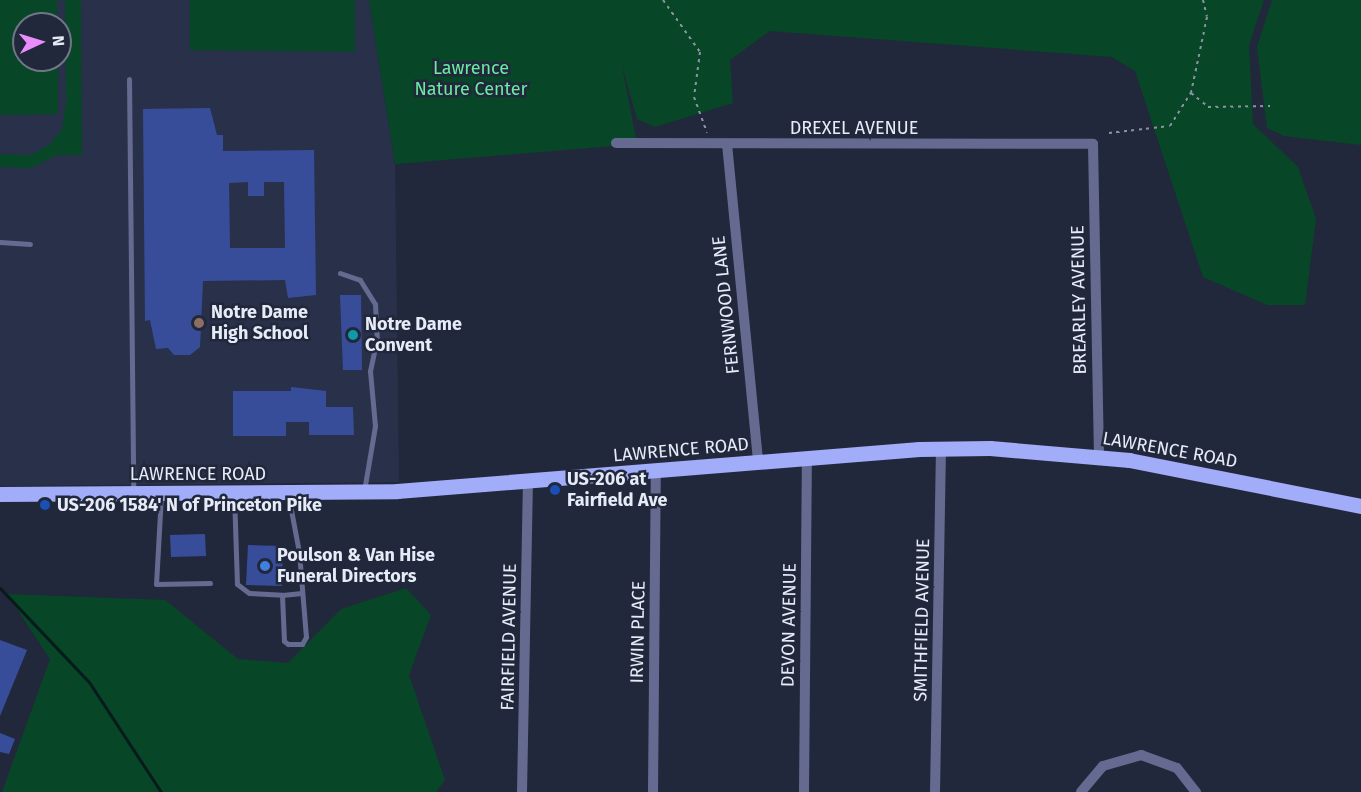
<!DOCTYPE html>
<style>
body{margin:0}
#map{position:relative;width:1361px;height:792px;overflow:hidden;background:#22283b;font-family:"Fira Sans",sans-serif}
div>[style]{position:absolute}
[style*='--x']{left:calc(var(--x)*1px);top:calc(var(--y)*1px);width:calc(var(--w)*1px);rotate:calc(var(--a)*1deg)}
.built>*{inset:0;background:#29314a}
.green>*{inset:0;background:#074627}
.stream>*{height:3px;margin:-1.5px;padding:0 1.5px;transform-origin:1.5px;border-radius:1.5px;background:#071a1c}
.building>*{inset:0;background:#384d9a}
.path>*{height:2px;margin-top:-1px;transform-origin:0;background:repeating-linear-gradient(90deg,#8d93a2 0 3px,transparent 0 7.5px)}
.service>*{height:5px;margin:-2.5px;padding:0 2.5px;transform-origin:2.5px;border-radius:2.5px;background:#656b90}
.minor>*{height:10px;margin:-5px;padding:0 5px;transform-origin:5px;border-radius:5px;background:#656b90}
.primary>*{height:15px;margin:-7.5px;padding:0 7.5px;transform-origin:7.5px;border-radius:7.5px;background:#a1adf8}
.dots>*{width:16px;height:16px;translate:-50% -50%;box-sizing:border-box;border:3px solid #22283b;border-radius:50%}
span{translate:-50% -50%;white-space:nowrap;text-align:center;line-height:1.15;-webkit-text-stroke:5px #22283b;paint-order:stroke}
.park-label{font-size:18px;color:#6aeca0}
.street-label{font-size:18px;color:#e6ebf8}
.poi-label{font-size:18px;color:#e6ebf8;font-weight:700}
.left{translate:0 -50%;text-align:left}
.north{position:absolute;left:12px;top:12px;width:60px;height:60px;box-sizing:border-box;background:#22283b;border:2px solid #707687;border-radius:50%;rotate:86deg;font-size:16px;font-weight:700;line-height:24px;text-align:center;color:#e6ebf8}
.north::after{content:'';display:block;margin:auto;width:21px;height:27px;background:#ea8dfc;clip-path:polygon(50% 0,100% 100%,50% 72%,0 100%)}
</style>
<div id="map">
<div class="built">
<i style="clip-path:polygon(evenodd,0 0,369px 0,395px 164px,399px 482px,0 486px,0 0,24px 24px,60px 24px,60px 60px,24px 60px,24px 24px)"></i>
</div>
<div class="green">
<i style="clip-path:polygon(0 0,57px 0,57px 24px,24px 24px,24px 60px,58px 60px,58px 114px,0 115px)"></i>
<i style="clip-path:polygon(65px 0,81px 0,82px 155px,57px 155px,31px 168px,0 167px,0 154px,31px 155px,50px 144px,62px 129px,66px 103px)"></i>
<i style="clip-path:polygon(190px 0,355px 0,355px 52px,190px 50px)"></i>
<i style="clip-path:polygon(369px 0,1264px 0,1249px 45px,1253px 124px,1298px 167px,1316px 219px,1305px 305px,1267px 305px,1203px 277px,1135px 71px,1112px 57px,770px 31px,730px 60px,733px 103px,655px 127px,637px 119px,622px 66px,637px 144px,395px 164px)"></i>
<i style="clip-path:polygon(1272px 0,1361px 0,1361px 145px,1284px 136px,1267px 128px,1257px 47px)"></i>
<i style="clip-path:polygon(406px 588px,431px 615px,409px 675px,445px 780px,436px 792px,2px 792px,50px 659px,7px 594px,165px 600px,238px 659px,288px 663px,341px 609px)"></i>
</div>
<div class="stream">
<i style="--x:0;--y:588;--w:129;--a:46.6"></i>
<i style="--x:89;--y:682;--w:131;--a:56.8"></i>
</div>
<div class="building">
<i style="clip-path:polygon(evenodd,210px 108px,217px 135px,223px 135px,223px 151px,314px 150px,316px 295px,288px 298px,285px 280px,203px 281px,200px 347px,190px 355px,174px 355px,168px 348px,156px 349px,150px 320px,145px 321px,143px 109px,210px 108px,248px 182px,248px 196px,264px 196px,264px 182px,284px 182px,285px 248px,230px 248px,229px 183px,248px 182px)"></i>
<i style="clip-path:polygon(340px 295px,361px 295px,362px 370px,343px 370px)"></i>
<i style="clip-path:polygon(291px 387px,326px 391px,326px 407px,353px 407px,354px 435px,309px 435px,309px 422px,286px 422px,286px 436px,233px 436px,233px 391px,291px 391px)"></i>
<i style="clip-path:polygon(205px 534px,206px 556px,171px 557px,170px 535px)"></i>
<i style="clip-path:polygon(248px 545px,283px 546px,282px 586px,246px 585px)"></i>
<i style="clip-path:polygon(0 640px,27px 650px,0 716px)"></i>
<i style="clip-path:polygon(0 733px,15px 739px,9px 754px,0 752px)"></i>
</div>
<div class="path">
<i style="--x:663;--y:0;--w:64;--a:54.6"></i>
<i style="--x:700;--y:52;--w:45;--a:97.6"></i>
<i style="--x:694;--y:97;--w:38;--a:70"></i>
<i style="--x:1203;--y:0;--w:17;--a:77"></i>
<i style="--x:1207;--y:17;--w:78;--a:101.9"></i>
<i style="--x:1191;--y:93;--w:22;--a:39"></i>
<i style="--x:1208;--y:107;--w:62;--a:-0.9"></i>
<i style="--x:1109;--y:133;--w:61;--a:-6.5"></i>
<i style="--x:1170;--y:126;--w:39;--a:-58"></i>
</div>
<div class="service">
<i style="--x:129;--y:79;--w:412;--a:89.4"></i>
<i style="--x:0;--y:242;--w:30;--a:4"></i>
<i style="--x:340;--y:273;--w:21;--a:19"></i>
<i style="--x:360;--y:280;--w:28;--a:58"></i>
<i style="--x:375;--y:304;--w:34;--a:87"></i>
<i style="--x:377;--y:338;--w:34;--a:102"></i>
<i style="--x:370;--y:371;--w:55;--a:84.8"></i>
<i style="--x:375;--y:426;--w:66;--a:99.6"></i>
<i style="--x:234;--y:494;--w:90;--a:88.1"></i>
<i style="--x:237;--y:584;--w:15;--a:37"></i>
<i style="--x:249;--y:593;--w:33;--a:3"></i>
<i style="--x:288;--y:494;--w:59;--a:79.3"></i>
<i style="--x:299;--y:552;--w:85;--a:85.3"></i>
<i style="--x:306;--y:637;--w:8;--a:120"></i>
<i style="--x:302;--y:644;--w:14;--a:180"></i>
<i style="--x:288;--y:644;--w:5;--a:-143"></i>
<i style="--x:284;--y:641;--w:46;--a:-92.5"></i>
<i style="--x:282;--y:595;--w:20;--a:-6"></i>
<i style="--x:161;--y:495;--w:89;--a:93.2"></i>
<i style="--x:156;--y:584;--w:54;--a:-1.1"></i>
</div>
<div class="minor">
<i style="--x:616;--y:143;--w:477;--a:0.1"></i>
<i style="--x:1093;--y:144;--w:312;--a:88.9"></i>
<i style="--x:727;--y:144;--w:321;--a:84.4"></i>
<i style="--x:522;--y:792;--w:309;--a:-88.9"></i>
<i style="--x:653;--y:792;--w:320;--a:-89.5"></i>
<i style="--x:804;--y:792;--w:333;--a:-89.5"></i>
<i style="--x:935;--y:792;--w:344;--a:-89"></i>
<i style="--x:1081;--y:792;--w:34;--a:-50"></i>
<i style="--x:1103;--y:766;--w:40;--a:-16"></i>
<i style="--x:1141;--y:755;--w:38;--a:20"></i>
<i style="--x:1177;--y:768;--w:31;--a:52"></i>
</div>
<div class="primary">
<i style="--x:0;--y:494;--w:397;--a:-0.4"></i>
<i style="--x:397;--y:491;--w:524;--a:-4.6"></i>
<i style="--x:919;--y:449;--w:71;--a:-0.8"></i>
<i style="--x:990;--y:448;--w:140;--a:4.9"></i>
<i style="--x:1129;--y:460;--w:237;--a:11.2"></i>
</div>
<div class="dots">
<i style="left:199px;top:323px;background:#8d6e63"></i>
<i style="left:353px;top:335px;background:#0f9aa8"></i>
<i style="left:555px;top:490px;background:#1a4fb4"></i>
<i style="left:45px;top:505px;background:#1a4fb4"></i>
<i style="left:265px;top:566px;background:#3f7fe0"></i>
</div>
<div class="park-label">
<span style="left:471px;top:79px">Lawrence<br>Nature Center</span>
</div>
<div class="street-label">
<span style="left:854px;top:128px">DREXEL AVENUE</span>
<span style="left:1079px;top:300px;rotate:-91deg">BREARLEY AVENUE</span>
<span style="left:726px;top:305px;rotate:-96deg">FERNWOOD LANE</span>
<span style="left:681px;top:450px;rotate:-5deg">LAWRENCE ROAD</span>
<span style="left:1170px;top:450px;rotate:10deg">LAWRENCE ROAD</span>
<span style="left:198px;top:474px">LAWRENCE ROAD</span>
<span style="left:922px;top:620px;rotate:-89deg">SMITHFIELD AVENUE</span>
<span style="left:789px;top:625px;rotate:-89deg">DEVON AVENUE</span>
<span style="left:638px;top:632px;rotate:-89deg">IRWIN PLACE</span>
<span style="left:509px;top:637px;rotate:-89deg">FAIRFIELD AVENUE</span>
</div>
<div class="poi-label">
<span class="left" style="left:211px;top:323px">Notre Dame<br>High School</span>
<span class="left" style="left:365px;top:335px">Notre Dame<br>Convent</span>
<span class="left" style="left:567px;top:490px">US-206 at<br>Fairfield Ave</span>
<span class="left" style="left:57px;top:505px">US-206 1584' N of Princeton Pike</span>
<span class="left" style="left:277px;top:566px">Poulson &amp; Van Hise<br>Funeral Directors</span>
</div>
<div class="north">N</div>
</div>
